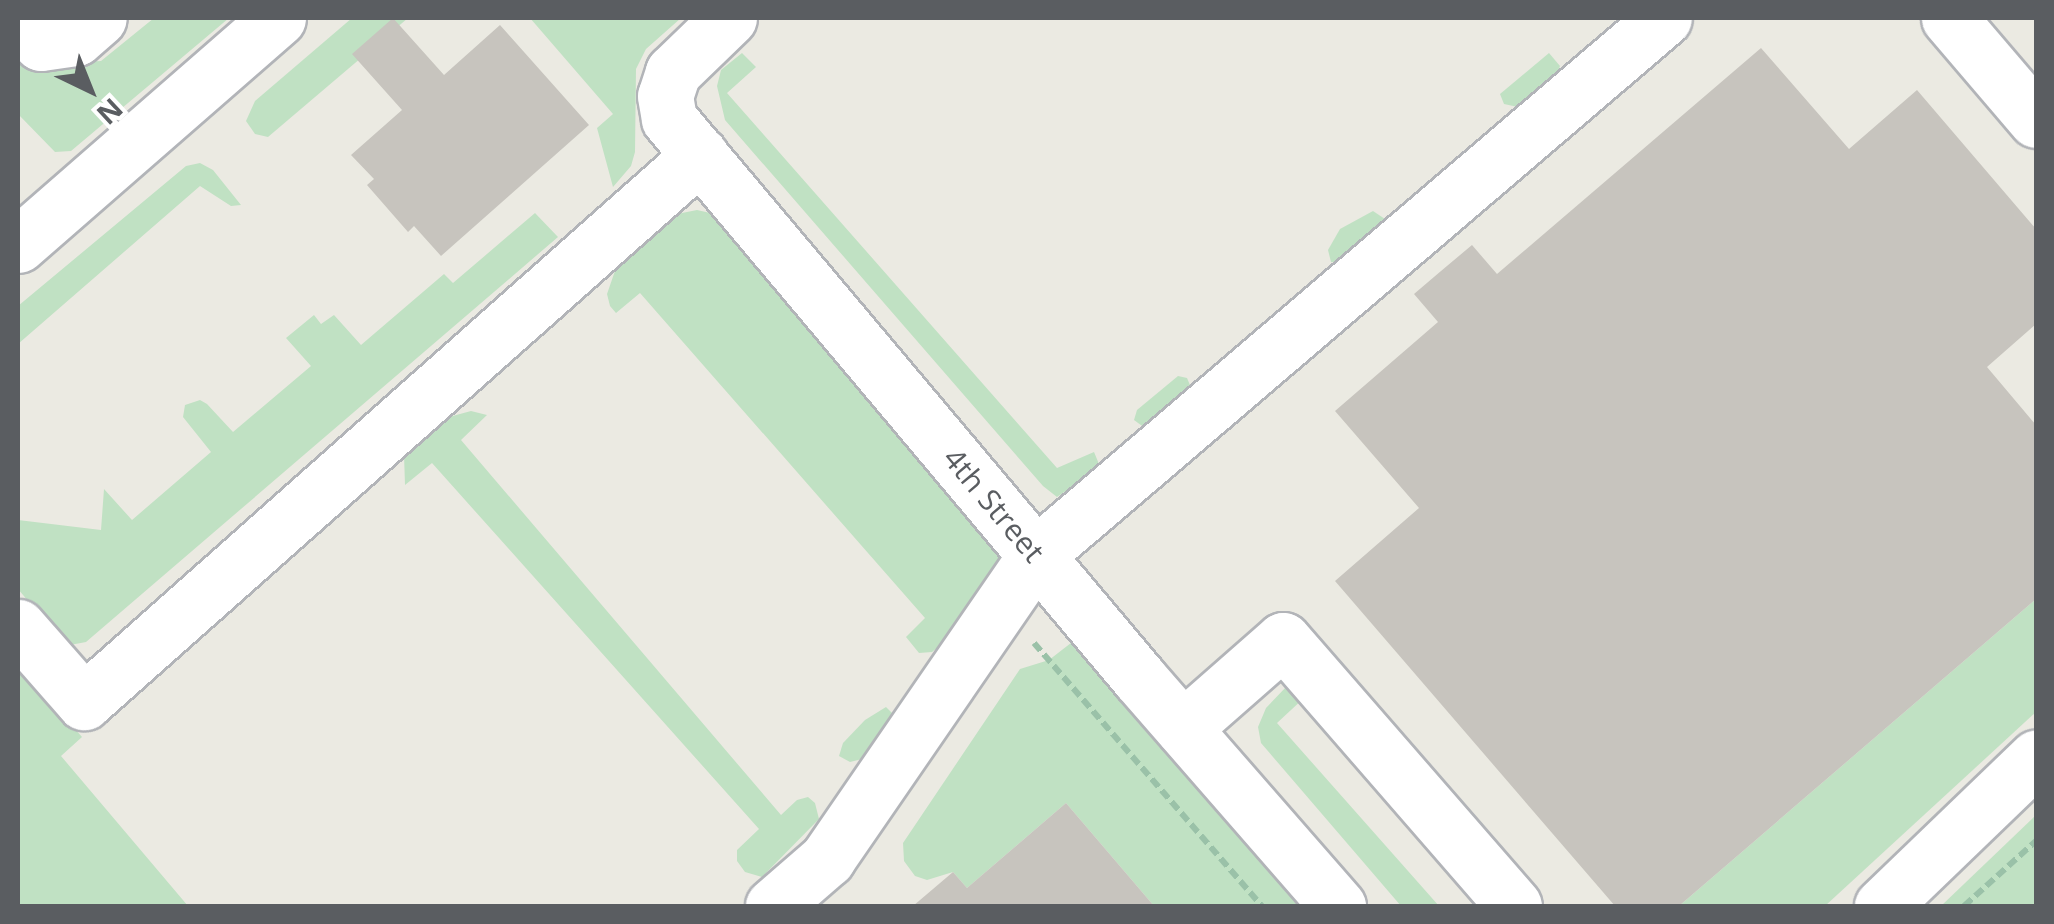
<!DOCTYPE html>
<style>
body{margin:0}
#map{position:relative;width:2054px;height:924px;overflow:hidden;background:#ebeae2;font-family:"Open Sans",sans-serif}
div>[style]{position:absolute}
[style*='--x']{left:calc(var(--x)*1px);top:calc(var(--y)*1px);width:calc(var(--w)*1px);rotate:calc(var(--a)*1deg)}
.green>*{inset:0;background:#c0e1c3}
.building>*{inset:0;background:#c7c4be}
.path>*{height:6px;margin-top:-3px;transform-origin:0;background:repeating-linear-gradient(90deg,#9ac1a8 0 10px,transparent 0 15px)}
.roads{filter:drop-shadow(2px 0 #b2b4b8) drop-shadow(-2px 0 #b2b4b8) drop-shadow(0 2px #b2b4b8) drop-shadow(0 -2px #b2b4b8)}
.minor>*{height:55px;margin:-27.5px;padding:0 27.5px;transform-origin:27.5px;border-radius:27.5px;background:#fff}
span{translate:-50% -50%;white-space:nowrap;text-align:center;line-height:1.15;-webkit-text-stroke:10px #fff;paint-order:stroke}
.street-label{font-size:30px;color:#5a5d61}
.frame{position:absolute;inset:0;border:20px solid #5a5d61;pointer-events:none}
.north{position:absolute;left:40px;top:40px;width:100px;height:100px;-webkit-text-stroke:8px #fff;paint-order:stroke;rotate:137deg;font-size:28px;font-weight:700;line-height:40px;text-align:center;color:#5a5d61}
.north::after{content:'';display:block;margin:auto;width:35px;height:45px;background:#5a5d61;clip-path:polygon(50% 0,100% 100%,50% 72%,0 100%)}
</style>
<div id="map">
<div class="green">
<i style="clip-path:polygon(154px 18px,229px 18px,71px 151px,55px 152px,18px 114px,18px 31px,65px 63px,101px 61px)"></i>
<i style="clip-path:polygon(352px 18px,408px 18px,268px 137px,255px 134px,246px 121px,255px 101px)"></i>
<i style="clip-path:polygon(530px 18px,681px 18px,646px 49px,636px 69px,635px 152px,631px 166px,613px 187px,597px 128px,613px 114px)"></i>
<i style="clip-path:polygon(742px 53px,756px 67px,727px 93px,1057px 468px,1094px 452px,1099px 464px,1082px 480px,1057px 497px,1043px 486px,725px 120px,717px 86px,721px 70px)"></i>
<i style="clip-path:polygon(1549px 53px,1560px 66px,1555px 78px,1518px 107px,1504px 104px,1500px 94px)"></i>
<i style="clip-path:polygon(200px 163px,213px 170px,241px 205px,231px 206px,200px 186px,18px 344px,18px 306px,186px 166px)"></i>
<i style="clip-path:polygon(697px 210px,719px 215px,997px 537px,1001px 558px,943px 643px,932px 652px,919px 653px,906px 637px,925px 618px,640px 293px,616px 313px,610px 306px,607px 294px,616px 268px,672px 215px)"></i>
<i style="clip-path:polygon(1373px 211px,1385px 219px,1379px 232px,1340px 263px,1331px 262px,1328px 250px,1340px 229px)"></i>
<i style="clip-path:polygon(535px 213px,558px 237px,86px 642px,70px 645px,61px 640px,18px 589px,18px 520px,101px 530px,104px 489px,132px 520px,211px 452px,183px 417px,185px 405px,200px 400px,207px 404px,233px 432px,311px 366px,286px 338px,314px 315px,321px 324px,334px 315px,361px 345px,444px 274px,453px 283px)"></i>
<i style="clip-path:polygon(1178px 376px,1187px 378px,1192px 390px,1149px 431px,1134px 420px,1137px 410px)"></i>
<i style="clip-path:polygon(471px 411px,487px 415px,461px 440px,781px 815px,797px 800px,808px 797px,815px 803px,819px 819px,762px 877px,745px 872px,737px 861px,737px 850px,759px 829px,432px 463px,405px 485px,404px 455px,418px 438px,438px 420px)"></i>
<i style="clip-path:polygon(2036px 599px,2036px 712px,1825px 906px,1679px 906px)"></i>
<i style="clip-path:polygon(1080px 636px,1312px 906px,1154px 906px,1066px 803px,967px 888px,953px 872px,927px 880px,915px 876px,904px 861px,903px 843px,1020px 669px,1049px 660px)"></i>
<i style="clip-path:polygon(18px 663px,82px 737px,61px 756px,188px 906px,18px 906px)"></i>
<i style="clip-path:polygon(1287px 686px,1305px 697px,1277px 723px,1439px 906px,1401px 906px,1261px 743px,1258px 727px,1266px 708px)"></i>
<i style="clip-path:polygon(886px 707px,896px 717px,866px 758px,850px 762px,839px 756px,843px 743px,865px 720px)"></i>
<i style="clip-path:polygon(2036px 815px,2036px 906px,1941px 906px)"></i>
</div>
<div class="building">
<i style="clip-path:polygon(393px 18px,444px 75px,500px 25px,589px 125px,441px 256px,414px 226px,408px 232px,367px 185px,374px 179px,351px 155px,402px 110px,352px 54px)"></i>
<i style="clip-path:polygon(1761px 48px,1849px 149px,1917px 90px,2036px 229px,2036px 324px,1987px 367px,2036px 425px,2036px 599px,1679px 906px,1615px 906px,1335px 581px,1419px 508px,1335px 411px,1438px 322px,1414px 294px,1441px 271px,1472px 245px,1497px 274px)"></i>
<i style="clip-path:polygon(1066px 803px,1154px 906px,913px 906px,953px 872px,967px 888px)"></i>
</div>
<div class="path">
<i style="--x:1034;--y:643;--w:348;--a:49.1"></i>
<i style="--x:1964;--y:906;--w:97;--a:-42.1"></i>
</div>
<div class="roads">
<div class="minor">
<i style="--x:19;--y:18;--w:33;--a:49"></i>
<i style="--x:41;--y:43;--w:35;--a:-8"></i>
<i style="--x:76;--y:38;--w:30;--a:-41"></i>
<i style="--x:729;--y:18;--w:78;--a:136"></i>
<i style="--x:673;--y:72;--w:25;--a:108"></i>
<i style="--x:665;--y:96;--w:23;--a:80"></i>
<i style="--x:669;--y:119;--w:730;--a:49.94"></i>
<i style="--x:1139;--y:678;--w:303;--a:48.9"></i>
<i style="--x:1949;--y:18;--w:134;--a:49.5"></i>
<i style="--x:18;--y:245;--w:345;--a:-41.1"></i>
<i style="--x:18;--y:627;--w:100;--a:48.7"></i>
<i style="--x:84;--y:702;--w:824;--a:-41.6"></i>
<i style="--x:1183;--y:728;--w:133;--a:-41.3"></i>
<i style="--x:1283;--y:640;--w:352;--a:49"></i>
<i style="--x:773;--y:906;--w:72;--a:-41"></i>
<i style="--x:827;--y:859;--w:369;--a:-55.5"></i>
<i style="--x:1036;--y:555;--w:826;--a:-40.53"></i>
<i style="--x:1882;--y:906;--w:214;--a:-43.9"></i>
</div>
</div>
<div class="street-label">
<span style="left:994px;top:505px;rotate:50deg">4th Street</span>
</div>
<div class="frame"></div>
<div class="north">N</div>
</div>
